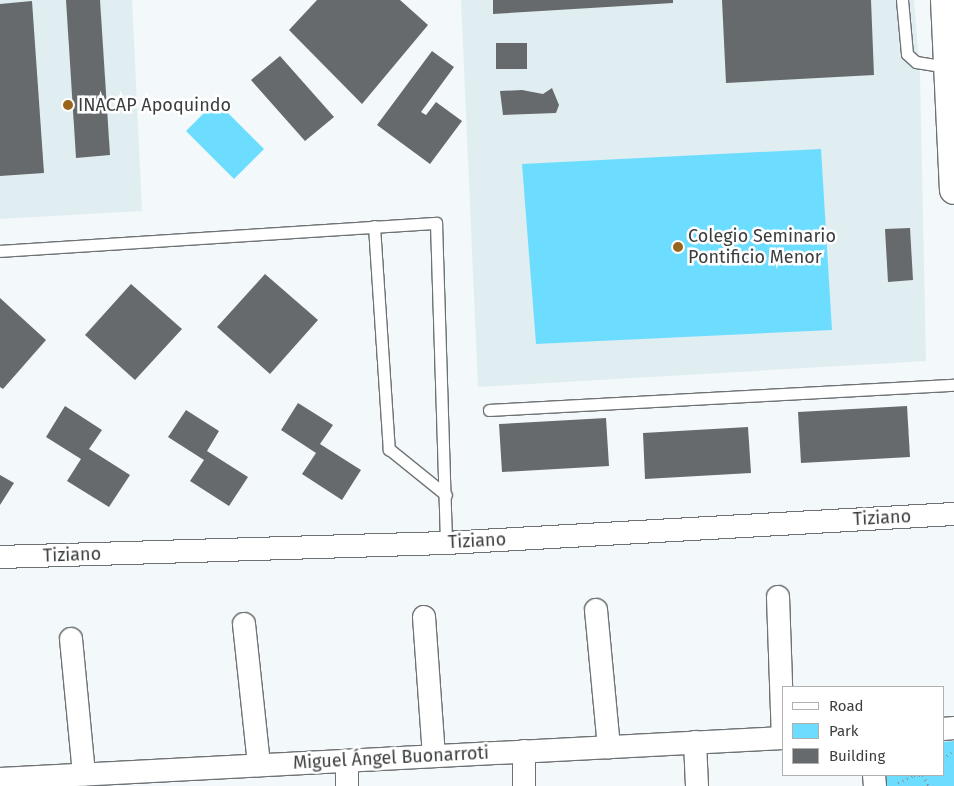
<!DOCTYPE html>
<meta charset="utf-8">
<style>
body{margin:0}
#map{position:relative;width:954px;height:786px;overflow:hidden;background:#f3f8fa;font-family:"Fira Sans",sans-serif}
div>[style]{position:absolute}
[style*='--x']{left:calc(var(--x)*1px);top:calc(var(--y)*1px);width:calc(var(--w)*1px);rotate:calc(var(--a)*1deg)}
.built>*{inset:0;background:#e0eef2}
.green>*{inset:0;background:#6cddff}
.building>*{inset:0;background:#666a6c}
.path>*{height:3px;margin-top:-1.5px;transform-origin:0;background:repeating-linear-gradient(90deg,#8e9293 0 1px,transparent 0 5px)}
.roads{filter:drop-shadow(1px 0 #6e7274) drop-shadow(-1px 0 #6e7274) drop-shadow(0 1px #6e7274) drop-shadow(0 -1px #6e7274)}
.service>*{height:11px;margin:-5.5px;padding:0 5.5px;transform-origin:5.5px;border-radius:5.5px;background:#fff}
.minor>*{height:22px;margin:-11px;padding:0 11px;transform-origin:11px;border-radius:11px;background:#fff}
.tertiary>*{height:28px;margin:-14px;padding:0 14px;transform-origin:14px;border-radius:14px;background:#fff}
.dots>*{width:14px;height:14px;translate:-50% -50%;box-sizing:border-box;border:2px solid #fff;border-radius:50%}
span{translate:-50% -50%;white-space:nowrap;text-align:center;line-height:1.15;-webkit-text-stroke:5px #fff;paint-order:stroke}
.poi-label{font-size:18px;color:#3b3d3e}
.left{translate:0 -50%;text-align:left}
.street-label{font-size:18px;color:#3b3d3e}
.legend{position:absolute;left:782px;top:686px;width:162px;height:90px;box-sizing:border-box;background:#fff;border:1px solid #b1b1b2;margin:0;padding:6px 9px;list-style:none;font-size:15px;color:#3b3d3e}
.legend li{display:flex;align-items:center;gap:10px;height:25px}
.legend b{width:25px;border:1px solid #b1b1b2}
</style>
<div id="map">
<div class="built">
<i style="clip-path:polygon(0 0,132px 0,142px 211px,0 219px)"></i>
<i style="clip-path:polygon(461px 0,914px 0,920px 75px,926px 361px,478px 387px)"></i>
</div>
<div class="green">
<i style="clip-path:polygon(216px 101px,264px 149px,234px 179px,186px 131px)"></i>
<i style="clip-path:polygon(821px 149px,832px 330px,536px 344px,522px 164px)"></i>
<i style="clip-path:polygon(954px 741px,954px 786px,880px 786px,879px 775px,943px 775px,943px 742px)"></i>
</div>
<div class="building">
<i style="clip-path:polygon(66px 0,100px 0,110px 155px,76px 158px)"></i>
<i style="clip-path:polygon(317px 0,400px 0,428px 25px,362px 104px,289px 30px)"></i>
<i style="clip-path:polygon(493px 0,673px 0,673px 3px,493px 14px)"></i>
<i style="clip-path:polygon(722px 0,871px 0,874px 75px,726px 83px)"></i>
<i style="clip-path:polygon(32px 1px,44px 173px,0 176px,0 4px)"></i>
<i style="clip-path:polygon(496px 43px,527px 43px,527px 69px,496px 69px)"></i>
<i style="clip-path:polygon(432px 51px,454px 67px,421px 112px,426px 115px,436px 102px,462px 121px,430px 164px,377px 125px)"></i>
<i style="clip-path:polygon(280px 56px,334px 117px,305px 141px,251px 80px)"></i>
<i style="clip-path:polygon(552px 88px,559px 105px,556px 113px,503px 115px,500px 91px,522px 90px,543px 94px)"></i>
<i style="clip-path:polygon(910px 228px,913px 280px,888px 282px,885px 229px)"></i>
<i style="clip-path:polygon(265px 274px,318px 320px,270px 374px,217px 327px)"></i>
<i style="clip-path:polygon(131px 284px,182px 329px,135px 380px,85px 335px)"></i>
<i style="clip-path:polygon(0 298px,46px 340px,3px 389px,0 387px)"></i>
<i style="clip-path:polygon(298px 403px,333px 425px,320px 444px,361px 470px,342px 500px,302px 474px,316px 453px,281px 430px)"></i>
<i style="clip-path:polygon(65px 406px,102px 430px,89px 449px,130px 475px,109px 507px,67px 481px,81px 459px,46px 437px)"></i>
<i style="clip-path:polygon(907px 406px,910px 457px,801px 463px,798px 412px)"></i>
<i style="clip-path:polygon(186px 410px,219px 431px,207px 451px,248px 477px,229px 506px,190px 481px,204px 460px,168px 437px)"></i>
<i style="clip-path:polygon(606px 418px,609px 466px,502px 472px,499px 424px)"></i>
<i style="clip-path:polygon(748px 427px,751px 473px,645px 479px,643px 433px)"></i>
<i style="clip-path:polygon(0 475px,14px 483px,0 505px)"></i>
</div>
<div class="path">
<i style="--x:943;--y:759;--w:11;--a:-38"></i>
<i style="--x:898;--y:783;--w:18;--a:-27"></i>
<i style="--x:914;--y:775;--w:9;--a:0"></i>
<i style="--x:923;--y:775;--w:13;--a:61"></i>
</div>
<div class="roads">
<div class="service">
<i style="--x:902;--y:0;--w:54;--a:84.7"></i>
<i style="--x:907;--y:54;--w:12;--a:42"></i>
<i style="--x:916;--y:62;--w:32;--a:9"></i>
<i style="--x:374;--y:226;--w:224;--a:86.2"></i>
<i style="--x:389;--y:449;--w:73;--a:38.9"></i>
<i style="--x:0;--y:251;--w:437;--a:-3.7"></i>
<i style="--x:436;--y:223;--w:320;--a:88.2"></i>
<i style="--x:489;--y:410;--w:466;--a:-3.1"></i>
</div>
<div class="minor">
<i style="--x:0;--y:557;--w:446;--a:-1.8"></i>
<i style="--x:446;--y:543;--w:509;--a:-3.27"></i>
<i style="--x:778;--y:597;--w:141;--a:88"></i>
<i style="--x:596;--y:610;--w:138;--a:84.6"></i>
<i style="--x:424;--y:617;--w:139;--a:85.9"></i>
<i style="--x:244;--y:624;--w:142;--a:83.9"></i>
<i style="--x:71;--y:639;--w:136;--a:84.5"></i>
<i style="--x:943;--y:729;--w:11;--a:-5"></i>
<i style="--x:695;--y:742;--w:44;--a:87.4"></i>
<i style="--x:524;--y:751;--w:35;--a:90"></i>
<i style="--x:347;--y:761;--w:25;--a:90"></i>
<i style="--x:874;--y:775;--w:11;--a:85"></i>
<i style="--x:0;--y:779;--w:784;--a:-3"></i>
</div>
<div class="tertiary">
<i style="--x:945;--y:0;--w:190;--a:87.3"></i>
</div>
</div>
<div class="dots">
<i style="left:68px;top:105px;background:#99651b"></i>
<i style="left:678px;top:247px;background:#99651b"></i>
</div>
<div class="poi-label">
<span class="left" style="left:78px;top:105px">INACAP Apoquindo</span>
<span class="left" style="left:688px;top:247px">Colegio Seminario<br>Pontificio Menor</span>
</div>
<div class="street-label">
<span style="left:882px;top:518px;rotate:-3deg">Tiziano</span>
<span style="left:477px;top:541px;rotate:-3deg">Tiziano</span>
<span style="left:72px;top:555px;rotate:-2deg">Tiziano</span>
<span style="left:391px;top:758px;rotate:-3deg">Miguel Ángel Buonarroti</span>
</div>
<ul class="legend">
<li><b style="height:6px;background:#fff"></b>Road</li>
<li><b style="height:14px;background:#6cddff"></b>Park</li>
<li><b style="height:14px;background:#666a6c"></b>Building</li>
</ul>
</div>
